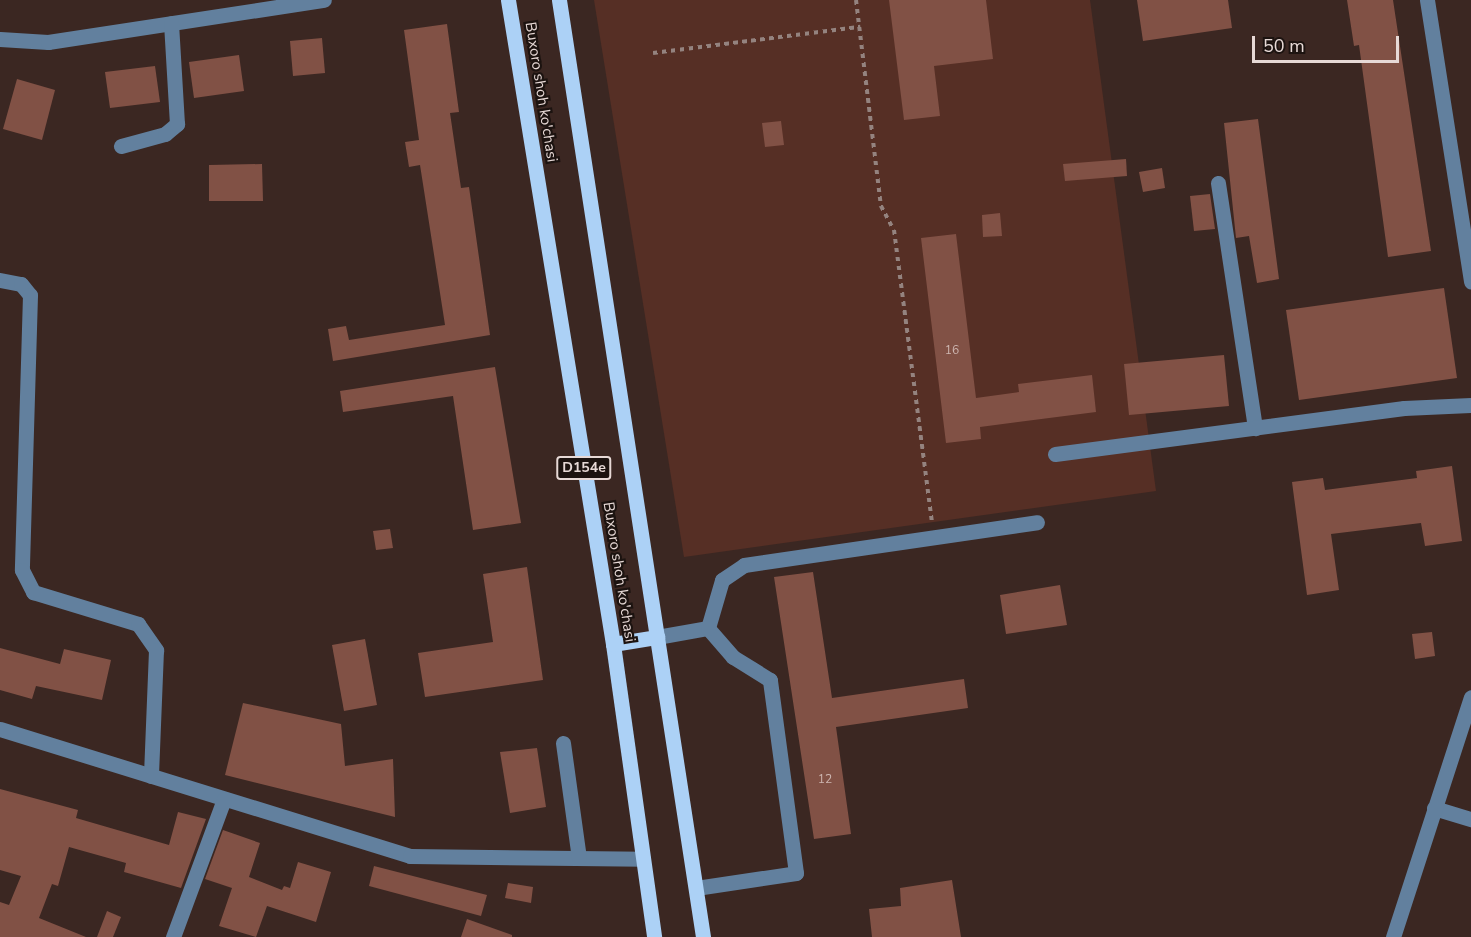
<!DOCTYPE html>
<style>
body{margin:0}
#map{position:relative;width:1471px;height:937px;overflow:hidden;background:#3b2722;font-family:"Nunito Sans",sans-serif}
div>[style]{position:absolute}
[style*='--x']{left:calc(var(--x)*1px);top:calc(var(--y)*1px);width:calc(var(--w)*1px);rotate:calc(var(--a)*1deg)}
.green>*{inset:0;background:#562f25}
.building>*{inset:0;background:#815145}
.path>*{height:4px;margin-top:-2px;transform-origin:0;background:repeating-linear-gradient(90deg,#94837f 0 4.5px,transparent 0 9px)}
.minor>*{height:15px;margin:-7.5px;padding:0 7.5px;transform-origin:7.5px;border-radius:7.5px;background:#62809e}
.major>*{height:15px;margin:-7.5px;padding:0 7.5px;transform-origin:7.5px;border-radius:7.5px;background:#acd1f6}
span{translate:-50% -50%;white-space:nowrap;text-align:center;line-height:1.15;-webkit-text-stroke:4.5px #1c1310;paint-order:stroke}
.number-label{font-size:12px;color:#ceb7b2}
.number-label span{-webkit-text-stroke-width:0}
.shield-label span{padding:2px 4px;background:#1c1310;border:2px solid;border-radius:4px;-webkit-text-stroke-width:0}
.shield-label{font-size:14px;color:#e7d9d6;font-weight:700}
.street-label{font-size:15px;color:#e7d9d6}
.scale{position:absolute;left:1252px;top:36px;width:147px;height:27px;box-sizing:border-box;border:3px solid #e7d9d6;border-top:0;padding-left:8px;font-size:18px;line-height:21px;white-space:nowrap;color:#e7d9d6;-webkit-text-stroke:4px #1c1310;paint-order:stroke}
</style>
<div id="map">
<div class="green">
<i style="clip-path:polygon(594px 0,1090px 0,1156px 491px,684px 557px)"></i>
</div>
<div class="building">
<i style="clip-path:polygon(889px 0,986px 0,993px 59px,934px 66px,940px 116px,904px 120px)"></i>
<i style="clip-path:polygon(1137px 0,1228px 0,1232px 28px,1143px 41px)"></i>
<i style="clip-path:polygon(1347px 0,1393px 0,1431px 251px,1388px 257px,1359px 45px,1354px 46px)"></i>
<i style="clip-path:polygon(447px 24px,459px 112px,450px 113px,461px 188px,469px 187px,490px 335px,333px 361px,328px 329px,346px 326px,349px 340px,445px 325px,420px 165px,409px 167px,405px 142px,419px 140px,404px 30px)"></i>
<i style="clip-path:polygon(322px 38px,325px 73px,293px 76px,290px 41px)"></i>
<i style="clip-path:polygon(239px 55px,244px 91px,194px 98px,189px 62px)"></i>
<i style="clip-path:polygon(155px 66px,160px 102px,110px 108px,105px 72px)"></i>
<i style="clip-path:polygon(17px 79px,55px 90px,42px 140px,3px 129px)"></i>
<i style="clip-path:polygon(1258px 119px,1279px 279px,1257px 283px,1249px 236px,1236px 238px,1224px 123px)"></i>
<i style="clip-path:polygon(781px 121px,784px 145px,765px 147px,762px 123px)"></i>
<i style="clip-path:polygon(1126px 159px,1127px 176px,1065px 181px,1063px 164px)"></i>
<i style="clip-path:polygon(262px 164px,263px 201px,209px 201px,209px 165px)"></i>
<i style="clip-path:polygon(1162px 168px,1165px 188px,1143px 192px,1139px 172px)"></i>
<i style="clip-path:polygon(1210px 194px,1215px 229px,1194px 231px,1190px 196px)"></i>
<i style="clip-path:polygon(1000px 213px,1002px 236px,983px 237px,982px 215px)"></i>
<i style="clip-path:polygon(956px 234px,976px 398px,1019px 392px,1018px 384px,1092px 375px,1096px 412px,980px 427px,981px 439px,946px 443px,921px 238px)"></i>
<i style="clip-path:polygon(1444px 288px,1457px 378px,1299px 400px,1286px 310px)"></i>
<i style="clip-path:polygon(1224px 355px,1229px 406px,1129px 415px,1124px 364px)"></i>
<i style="clip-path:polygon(495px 367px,521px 523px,473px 530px,453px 396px,343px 412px,340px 391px)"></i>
<i style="clip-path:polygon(1452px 466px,1462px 541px,1425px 546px,1421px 523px,1331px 534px,1339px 590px,1307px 595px,1292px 482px,1323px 478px,1325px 490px,1417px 478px,1416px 471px)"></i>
<i style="clip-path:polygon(390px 529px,393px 548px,376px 550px,373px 531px)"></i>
<i style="clip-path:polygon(527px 567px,543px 680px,425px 697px,418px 653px,493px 642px,483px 574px)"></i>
<i style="clip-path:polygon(813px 572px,832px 698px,964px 679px,968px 708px,836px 727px,851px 834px,814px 839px,774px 577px)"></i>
<i style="clip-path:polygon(1060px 585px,1067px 625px,1006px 634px,1000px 595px)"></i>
<i style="clip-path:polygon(1432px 632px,1435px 656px,1415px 659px,1412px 634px)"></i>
<i style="clip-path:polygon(365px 639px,377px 705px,344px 711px,332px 645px)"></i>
<i style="clip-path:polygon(0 648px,60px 664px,64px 649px,111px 660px,102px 700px,36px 686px,32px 699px,0 690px)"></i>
<i style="clip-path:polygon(243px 703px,341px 724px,345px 766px,393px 759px,395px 817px,225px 775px)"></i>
<i style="clip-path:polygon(537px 748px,546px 807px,510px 813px,500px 752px)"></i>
<i style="clip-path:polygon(0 789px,78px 810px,76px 818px,169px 845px,178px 812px,206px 819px,181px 888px,124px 872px,126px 863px,69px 847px,58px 886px,52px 884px,39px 918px,86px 937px,0 937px,0 902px,9px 905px,21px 876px,0 870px)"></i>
<i style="clip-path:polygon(223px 830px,260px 843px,249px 877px,282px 890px,284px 886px,290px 888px,298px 862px,331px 872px,316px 922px,267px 906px,256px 937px,219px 926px,232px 888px,205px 879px)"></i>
<i style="clip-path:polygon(374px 866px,487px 895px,481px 916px,369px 886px)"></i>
<i style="clip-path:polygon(952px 880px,961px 937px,872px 937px,869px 909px,901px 906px,900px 888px)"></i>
<i style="clip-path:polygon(508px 883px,533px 887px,531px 903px,505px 898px)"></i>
<i style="clip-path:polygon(107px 911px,121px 917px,113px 937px,97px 937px)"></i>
<i style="clip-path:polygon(467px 919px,512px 935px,512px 937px,461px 937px)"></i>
</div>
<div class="path">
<i style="--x:856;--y:0;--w:208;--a:83.1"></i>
<i style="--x:881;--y:206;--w:27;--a:62"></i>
<i style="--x:894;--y:230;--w:295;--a:82.6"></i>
<i style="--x:653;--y:53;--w:209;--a:-7.2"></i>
</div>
<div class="minor">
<i style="--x:1427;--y:0;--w:285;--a:81.1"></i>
<i style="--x:0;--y:39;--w:48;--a:3.6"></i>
<i style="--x:48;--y:42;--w:279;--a:-8.7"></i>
<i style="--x:121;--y:146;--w:46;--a:-15.3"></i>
<i style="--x:165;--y:134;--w:16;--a:-40"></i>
<i style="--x:177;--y:124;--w:101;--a:-93.4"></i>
<i style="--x:1218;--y:183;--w:248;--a:81.4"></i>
<i style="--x:0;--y:280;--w:21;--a:11"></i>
<i style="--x:21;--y:284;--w:14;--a:51"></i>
<i style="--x:30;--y:295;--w:275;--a:91.7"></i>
<i style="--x:22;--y:570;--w:25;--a:63"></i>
<i style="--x:33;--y:592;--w:110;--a:16.9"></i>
<i style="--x:138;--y:624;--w:32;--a:55"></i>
<i style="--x:156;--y:650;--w:126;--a:92.3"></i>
<i style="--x:1055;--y:454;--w:352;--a:-7.5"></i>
<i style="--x:1404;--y:408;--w:67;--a:-2.6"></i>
<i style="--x:657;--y:637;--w:52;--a:-10"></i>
<i style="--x:0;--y:729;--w:429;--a:17.2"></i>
<i style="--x:410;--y:856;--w:233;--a:0.7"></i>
<i style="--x:563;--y:743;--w:116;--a:82.1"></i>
<i style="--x:1434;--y:808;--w:39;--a:17"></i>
<i style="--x:696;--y:888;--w:101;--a:-8.5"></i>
<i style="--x:796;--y:873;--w:195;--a:-97.7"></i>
<i style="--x:770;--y:680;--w:44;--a:-148.1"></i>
<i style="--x:733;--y:657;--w:38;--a:-131"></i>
<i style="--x:708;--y:628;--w:50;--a:-73.7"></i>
<i style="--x:722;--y:580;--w:27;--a:-34"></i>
<i style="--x:744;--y:565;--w:296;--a:-8.3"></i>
<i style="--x:173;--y:937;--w:147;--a:-69.7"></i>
<i style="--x:1393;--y:937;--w:252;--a:-72"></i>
</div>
<div class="major">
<i style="--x:508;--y:0;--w:653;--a:80.74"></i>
<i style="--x:613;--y:644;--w:296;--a:82"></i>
<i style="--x:559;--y:0;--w:948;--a:81.26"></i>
<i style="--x:613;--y:644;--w:45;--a:-9"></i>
</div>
<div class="number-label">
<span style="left:952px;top:351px">16</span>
<span style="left:825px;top:780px">12</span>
</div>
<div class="shield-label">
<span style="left:584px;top:468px">D154e</span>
</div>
<div class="street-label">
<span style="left:541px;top:92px;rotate:81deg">Buxoro shoh ko'chasi</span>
<span style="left:619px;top:572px;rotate:81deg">Buxoro shoh ko'chasi</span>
</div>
<div class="scale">50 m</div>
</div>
